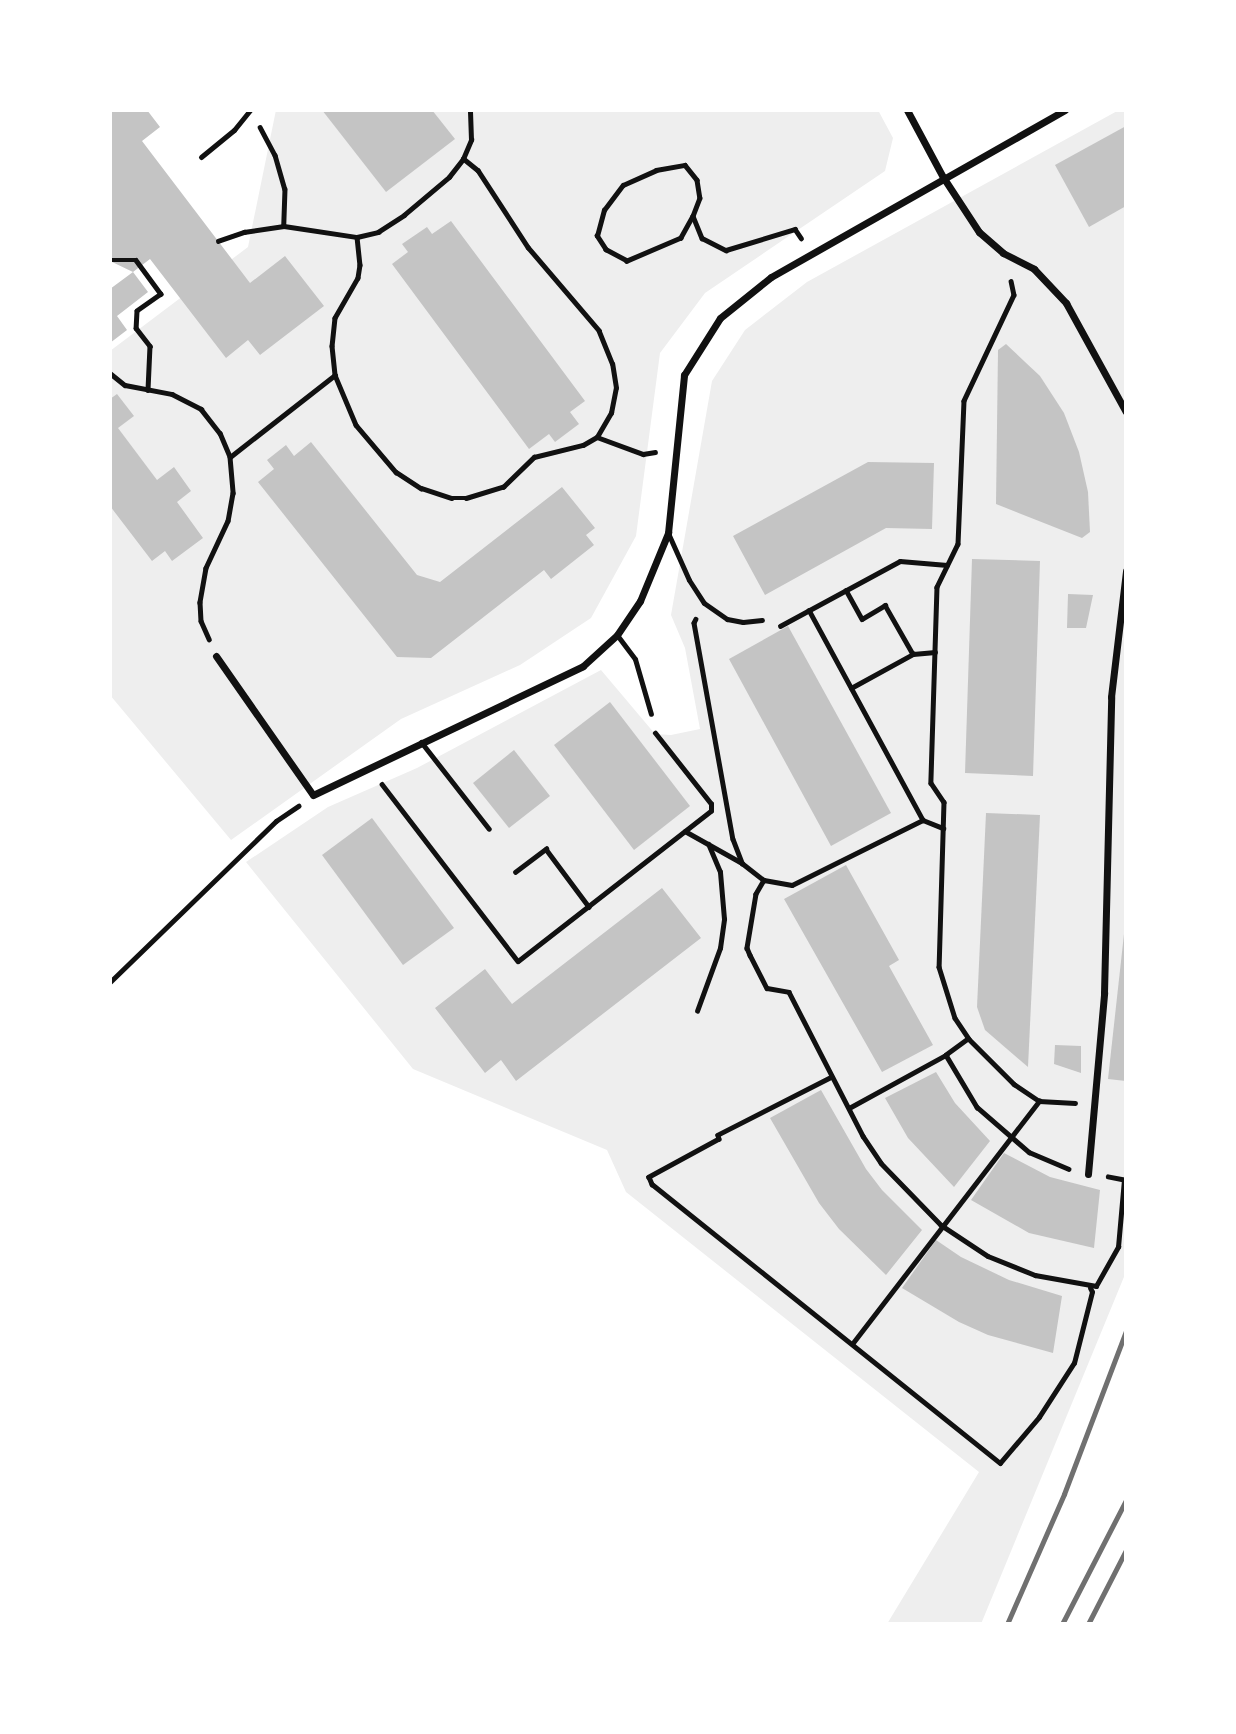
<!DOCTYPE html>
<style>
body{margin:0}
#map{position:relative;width:1236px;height:1734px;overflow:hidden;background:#fff;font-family:"Archivo Narrow",sans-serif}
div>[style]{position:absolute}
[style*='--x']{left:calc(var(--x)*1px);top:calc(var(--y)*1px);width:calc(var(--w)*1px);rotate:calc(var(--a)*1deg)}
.green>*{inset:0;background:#eee}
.building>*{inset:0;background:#c4c4c4}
.path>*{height:4.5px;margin:-2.25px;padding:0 2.25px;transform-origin:2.25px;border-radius:2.25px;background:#111}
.service>*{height:5px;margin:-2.5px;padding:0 2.5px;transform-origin:2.5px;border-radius:2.5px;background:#111}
.minor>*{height:7px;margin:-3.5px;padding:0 3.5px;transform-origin:3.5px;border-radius:3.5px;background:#111}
.rail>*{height:5px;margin:-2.5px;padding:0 2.5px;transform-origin:2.5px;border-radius:2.5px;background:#707070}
span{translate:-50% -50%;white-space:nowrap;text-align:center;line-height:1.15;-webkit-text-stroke:7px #fff;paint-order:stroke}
.frame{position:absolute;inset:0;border:112px solid #fff;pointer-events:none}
</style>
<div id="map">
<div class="green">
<i style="clip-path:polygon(276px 110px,878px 110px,893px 138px,885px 171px,705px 293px,660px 353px,636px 536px,591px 618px,520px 665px,401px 719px,231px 840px,110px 695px,110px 351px,248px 247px)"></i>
<i style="clip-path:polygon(1119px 110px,1126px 110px,1126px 1272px,981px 1624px,887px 1624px,979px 1472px,626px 1192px,607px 1150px,413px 1069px,246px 862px,328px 807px,417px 768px,601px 670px,655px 734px,671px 735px,700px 729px,685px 648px,671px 615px,712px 381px,745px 330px,807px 282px)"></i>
</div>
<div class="building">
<i style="clip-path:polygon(110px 110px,147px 110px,160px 127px,142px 141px,250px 283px,285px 256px,324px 306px,260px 355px,248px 340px,226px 358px,150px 259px,133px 272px,110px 261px)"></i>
<i style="clip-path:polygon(322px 110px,432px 110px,455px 139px,386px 192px)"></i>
<i style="clip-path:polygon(1126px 126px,1126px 206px,1089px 227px,1055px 165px)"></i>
<i style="clip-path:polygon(451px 221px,585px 401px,570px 412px,579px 424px,555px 442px,549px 434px,529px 449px,392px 264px,408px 252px,402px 244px,427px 227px,432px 234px)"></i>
<i style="clip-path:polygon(133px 272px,148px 292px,117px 316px,127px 330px,110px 343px,110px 289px)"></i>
<i style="clip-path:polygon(1006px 344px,1040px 376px,1064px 413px,1079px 452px,1088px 492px,1090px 532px,1082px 538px,996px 504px,998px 350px)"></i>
<i style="clip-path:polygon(117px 394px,134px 416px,118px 428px,157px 480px,174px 467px,191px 491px,177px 502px,203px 538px,172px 561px,165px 551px,152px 561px,110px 506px,110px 399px)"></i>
<i style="clip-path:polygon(311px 442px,417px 575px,440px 582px,562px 487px,595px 528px,586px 535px,594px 545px,551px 579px,544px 570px,431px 658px,397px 657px,258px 482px,274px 469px,267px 460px,286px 445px,294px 456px)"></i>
<i style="clip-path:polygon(868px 462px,934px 463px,932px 529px,886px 528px,765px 595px,733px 536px)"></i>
<i style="clip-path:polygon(972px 559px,1040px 561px,1033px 776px,965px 773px)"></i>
<i style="clip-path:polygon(1068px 594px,1093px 595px,1086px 628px,1067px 628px)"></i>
<i style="clip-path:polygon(788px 626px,891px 813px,831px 846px,729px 659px)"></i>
<i style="clip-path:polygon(610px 702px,690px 806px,634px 850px,554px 745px)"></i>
<i style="clip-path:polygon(514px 750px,550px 796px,509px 828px,473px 783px)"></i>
<i style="clip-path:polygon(986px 813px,1040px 815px,1028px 1067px,985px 1030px,977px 1007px)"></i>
<i style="clip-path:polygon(372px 818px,454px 928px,403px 965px,322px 855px)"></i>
<i style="clip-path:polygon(846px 865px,899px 960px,889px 966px,933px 1045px,882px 1072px,784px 899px)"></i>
<i style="clip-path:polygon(662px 888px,701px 938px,516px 1081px,501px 1060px,485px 1073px,435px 1008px,485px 969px,512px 1004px)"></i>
<i style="clip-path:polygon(1124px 934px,1126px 935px,1126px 1081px,1108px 1079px)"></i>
<i style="clip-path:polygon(1055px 1045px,1081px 1046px,1081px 1073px,1054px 1064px)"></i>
<i style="clip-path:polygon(936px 1072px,955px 1103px,990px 1141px,954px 1187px,908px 1138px,885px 1098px)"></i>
<i style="clip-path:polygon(821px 1090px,866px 1169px,882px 1190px,922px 1230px,886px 1275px,839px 1229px,819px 1203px,770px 1118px)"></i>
<i style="clip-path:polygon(1004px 1153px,1050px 1177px,1100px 1190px,1094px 1248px,1029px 1233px,971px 1200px)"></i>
<i style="clip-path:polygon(936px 1240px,961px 1257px,1009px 1280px,1062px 1296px,1053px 1353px,988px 1335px,959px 1322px,902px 1288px)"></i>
</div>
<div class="path">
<i style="--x:260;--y:127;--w:32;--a:62"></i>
<i style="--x:275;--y:155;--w:35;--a:74"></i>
<i style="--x:285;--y:189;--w:37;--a:92"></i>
<i style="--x:693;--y:216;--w:25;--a:119"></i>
<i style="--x:681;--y:238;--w:59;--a:156.9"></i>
<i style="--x:627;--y:261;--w:24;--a:-152"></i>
<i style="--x:606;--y:250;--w:17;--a:-123"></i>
<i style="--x:597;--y:236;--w:27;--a:-75"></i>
<i style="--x:604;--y:210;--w:31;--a:-53"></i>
<i style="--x:623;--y:185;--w:36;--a:-24"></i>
<i style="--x:656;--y:170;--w:29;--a:-10"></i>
<i style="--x:685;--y:165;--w:19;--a:51"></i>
<i style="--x:697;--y:180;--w:18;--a:81"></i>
<i style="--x:700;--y:198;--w:19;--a:111"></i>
<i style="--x:693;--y:216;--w:24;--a:68"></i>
<i style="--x:702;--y:238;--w:27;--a:27"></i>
<i style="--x:726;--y:250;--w:72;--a:-16.9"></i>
<i style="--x:795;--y:229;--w:11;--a:56"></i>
<i style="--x:357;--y:237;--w:22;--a:-13"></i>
<i style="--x:378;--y:232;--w:31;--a:-33"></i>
<i style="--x:404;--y:215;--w:59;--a:-40.2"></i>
<i style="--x:449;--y:177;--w:23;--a:-52"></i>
<i style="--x:218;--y:241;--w:28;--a:-19"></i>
<i style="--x:244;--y:232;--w:40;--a:-8.5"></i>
<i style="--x:284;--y:226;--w:74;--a:8.6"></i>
<i style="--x:357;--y:237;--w:28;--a:84"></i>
<i style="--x:360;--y:265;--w:13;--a:99"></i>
<i style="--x:358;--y:278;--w:46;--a:119.9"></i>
<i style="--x:335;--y:318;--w:28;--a:96"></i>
<i style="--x:332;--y:346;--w:29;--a:84"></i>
<i style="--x:335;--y:375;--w:54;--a:67.2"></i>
<i style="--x:356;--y:425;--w:62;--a:49.6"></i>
<i style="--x:396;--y:472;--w:30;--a:33"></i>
<i style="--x:421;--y:488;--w:32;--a:18"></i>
<i style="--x:451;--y:498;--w:15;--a:0"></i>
<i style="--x:466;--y:498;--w:39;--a:-17"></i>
<i style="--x:503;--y:487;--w:43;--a:-44.1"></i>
<i style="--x:534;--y:457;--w:50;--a:-13.8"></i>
<i style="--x:583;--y:445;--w:16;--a:-30"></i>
<i style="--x:597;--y:437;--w:28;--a:-60"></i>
<i style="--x:611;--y:413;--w:25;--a:-79"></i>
<i style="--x:616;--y:388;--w:24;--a:-99"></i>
<i style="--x:612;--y:364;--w:35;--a:-112"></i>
<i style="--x:599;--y:331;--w:109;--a:-130.5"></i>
<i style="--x:528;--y:248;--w:92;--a:-123"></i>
<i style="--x:478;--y:171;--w:19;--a:-141"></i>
<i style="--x:463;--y:159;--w:21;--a:-67"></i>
<i style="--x:471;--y:140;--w:30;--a:-92"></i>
<i style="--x:110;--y:260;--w:26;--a:0"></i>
<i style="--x:136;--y:260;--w:42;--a:53.7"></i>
<i style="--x:161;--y:294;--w:29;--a:145"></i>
<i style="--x:137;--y:311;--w:17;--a:93"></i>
<i style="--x:136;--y:328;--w:23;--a:52"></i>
<i style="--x:150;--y:346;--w:44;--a:92.6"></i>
<i style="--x:1011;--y:281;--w:14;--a:78"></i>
<i style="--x:1014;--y:295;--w:117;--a:115.3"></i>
<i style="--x:964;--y:401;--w:143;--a:92.4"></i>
<i style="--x:958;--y:544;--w:48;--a:116"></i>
<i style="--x:937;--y:587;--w:196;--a:91.8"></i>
<i style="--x:931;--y:783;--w:23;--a:56"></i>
<i style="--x:944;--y:802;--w:165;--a:91.7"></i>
<i style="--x:939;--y:967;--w:53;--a:72.6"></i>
<i style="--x:955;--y:1018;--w:25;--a:56"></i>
<i style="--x:969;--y:1039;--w:64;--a:45"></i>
<i style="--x:1014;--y:1084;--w:30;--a:34"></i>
<i style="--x:1039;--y:1101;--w:36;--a:3"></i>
<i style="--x:110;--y:373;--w:19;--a:39"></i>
<i style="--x:125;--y:385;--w:48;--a:10.8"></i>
<i style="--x:172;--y:394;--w:33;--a:27"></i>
<i style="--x:201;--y:409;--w:31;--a:52"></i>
<i style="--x:220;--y:433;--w:26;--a:67"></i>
<i style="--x:230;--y:457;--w:36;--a:85"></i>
<i style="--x:233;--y:493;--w:28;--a:100"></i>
<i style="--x:228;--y:521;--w:52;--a:115.1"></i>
<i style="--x:206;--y:568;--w:35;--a:100"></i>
<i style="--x:200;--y:602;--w:19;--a:87"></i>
<i style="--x:201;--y:621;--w:20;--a:66"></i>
<i style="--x:597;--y:437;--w:49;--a:20.3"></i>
<i style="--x:643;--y:454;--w:12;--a:-9"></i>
<i style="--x:230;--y:457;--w:133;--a:-38"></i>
<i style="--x:846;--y:590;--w:33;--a:61"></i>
<i style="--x:862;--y:619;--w:27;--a:-31"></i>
<i style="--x:885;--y:605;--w:56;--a:60.3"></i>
<i style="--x:809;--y:610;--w:239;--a:61.5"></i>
<i style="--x:923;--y:820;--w:22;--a:22"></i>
<i style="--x:696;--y:619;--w:4;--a:117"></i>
<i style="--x:694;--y:623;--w:219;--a:79.8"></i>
<i style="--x:733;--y:839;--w:26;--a:69"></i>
<i style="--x:780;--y:626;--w:136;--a:-28.4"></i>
<i style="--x:900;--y:561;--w:47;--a:4.9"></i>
<i style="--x:851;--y:688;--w:71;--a:-28.7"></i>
<i style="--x:913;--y:654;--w:22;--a:-5"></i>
<i style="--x:382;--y:784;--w:223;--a:52.5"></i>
<i style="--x:518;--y:961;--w:244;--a:-37.9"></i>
<i style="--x:711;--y:811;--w:7;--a:-90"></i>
<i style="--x:711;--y:804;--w:90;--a:-128.3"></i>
<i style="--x:685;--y:831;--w:65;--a:29.3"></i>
<i style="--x:742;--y:863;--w:28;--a:38"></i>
<i style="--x:764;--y:880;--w:28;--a:10"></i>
<i style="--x:792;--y:885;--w:146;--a:-26.4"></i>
<i style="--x:515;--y:872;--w:39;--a:-37"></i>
<i style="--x:546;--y:849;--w:72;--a:53.4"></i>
<i style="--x:764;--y:880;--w:16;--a:120"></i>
<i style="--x:756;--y:894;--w:55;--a:99.5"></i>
<i style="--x:747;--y:948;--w:8;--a:67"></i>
<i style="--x:750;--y:955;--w:37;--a:63"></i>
<i style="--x:767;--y:988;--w:22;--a:10"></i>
<i style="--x:789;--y:992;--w:162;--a:62.8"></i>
<i style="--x:863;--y:1136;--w:32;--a:56"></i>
<i style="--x:881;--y:1163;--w:86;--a:45.9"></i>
<i style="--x:941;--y:1225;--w:56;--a:33.4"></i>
<i style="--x:988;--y:1256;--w:51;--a:22"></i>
<i style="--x:1035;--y:1275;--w:62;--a:10.2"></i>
<i style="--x:1096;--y:1286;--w:45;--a:-60.6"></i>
<i style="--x:1118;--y:1247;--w:67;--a:-84.9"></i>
<i style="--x:1124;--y:1180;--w:16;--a:-169"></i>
<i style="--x:110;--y:982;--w:231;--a:-44.1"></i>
<i style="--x:276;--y:821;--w:27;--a:-34"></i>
<i style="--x:697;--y:1011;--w:67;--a:-69.9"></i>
<i style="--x:720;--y:948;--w:29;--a:-82"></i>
<i style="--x:724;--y:919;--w:47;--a:-94.9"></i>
<i style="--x:720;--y:872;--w:30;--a:-113"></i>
<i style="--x:968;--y:1039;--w:27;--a:144"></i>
<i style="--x:946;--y:1055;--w:61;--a:59.2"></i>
<i style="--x:977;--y:1107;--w:69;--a:40.9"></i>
<i style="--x:1029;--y:1152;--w:43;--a:23"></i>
<i style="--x:832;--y:1077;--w:128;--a:153"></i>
<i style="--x:718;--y:1135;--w:4;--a:76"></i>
<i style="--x:719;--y:1139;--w:80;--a:151.5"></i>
<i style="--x:649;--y:1177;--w:8;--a:67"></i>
<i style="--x:652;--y:1184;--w:446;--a:38.7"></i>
<i style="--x:1000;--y:1463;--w:60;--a:-49.7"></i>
<i style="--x:1039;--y:1417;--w:64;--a:-57.1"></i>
<i style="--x:1074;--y:1363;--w:73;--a:-75.8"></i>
<i style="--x:1092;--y:1292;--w:4;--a:-117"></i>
<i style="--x:849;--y:1108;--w:111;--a:-28.7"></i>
<i style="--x:852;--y:1344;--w:307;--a:-52.4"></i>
</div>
<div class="service">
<i style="--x:201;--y:157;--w:43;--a:-39.3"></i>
<i style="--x:234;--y:130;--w:26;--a:-51"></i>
<i style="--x:668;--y:533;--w:51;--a:65.9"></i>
<i style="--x:689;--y:580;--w:27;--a:57"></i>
<i style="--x:704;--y:603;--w:28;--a:35"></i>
<i style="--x:727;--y:619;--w:16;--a:11"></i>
<i style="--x:743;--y:622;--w:19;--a:-6"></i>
<i style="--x:617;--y:635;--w:30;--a:53"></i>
<i style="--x:635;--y:659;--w:57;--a:73.8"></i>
<i style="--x:421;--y:742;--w:110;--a:52"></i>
</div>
<div class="minor">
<i style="--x:907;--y:110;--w:76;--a:61.8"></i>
<i style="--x:943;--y:177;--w:66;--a:56.8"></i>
<i style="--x:979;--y:232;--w:32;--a:41"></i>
<i style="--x:1003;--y:253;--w:35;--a:27"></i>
<i style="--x:1034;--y:269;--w:47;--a:46.7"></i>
<i style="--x:1066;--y:303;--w:124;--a:61.2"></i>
<i style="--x:216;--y:656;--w:169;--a:55.1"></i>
<i style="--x:313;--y:795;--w:299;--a:-25.5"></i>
<i style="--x:583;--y:666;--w:46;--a:-42.4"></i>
<i style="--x:617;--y:635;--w:41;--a:-55.9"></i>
<i style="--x:640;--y:601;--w:74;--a:-67.6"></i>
<i style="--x:668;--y:533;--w:159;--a:-84.2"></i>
<i style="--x:684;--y:375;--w:67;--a:-57.7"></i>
<i style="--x:720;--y:318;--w:65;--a:-38.8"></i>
<i style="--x:771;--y:277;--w:338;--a:-29.6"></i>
<i style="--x:1088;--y:1174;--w:182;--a:-84.9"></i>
<i style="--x:1104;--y:993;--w:296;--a:-88.6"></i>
<i style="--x:1111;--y:697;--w:127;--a:-83.2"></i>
</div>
<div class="rail">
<i style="--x:1007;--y:1624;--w:142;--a:-66.3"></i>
<i style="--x:1064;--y:1494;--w:174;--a:-69.2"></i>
<i style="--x:1062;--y:1624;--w:140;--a:-62.7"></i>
<i style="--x:1088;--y:1624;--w:83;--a:-62.8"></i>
</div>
<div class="frame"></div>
</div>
